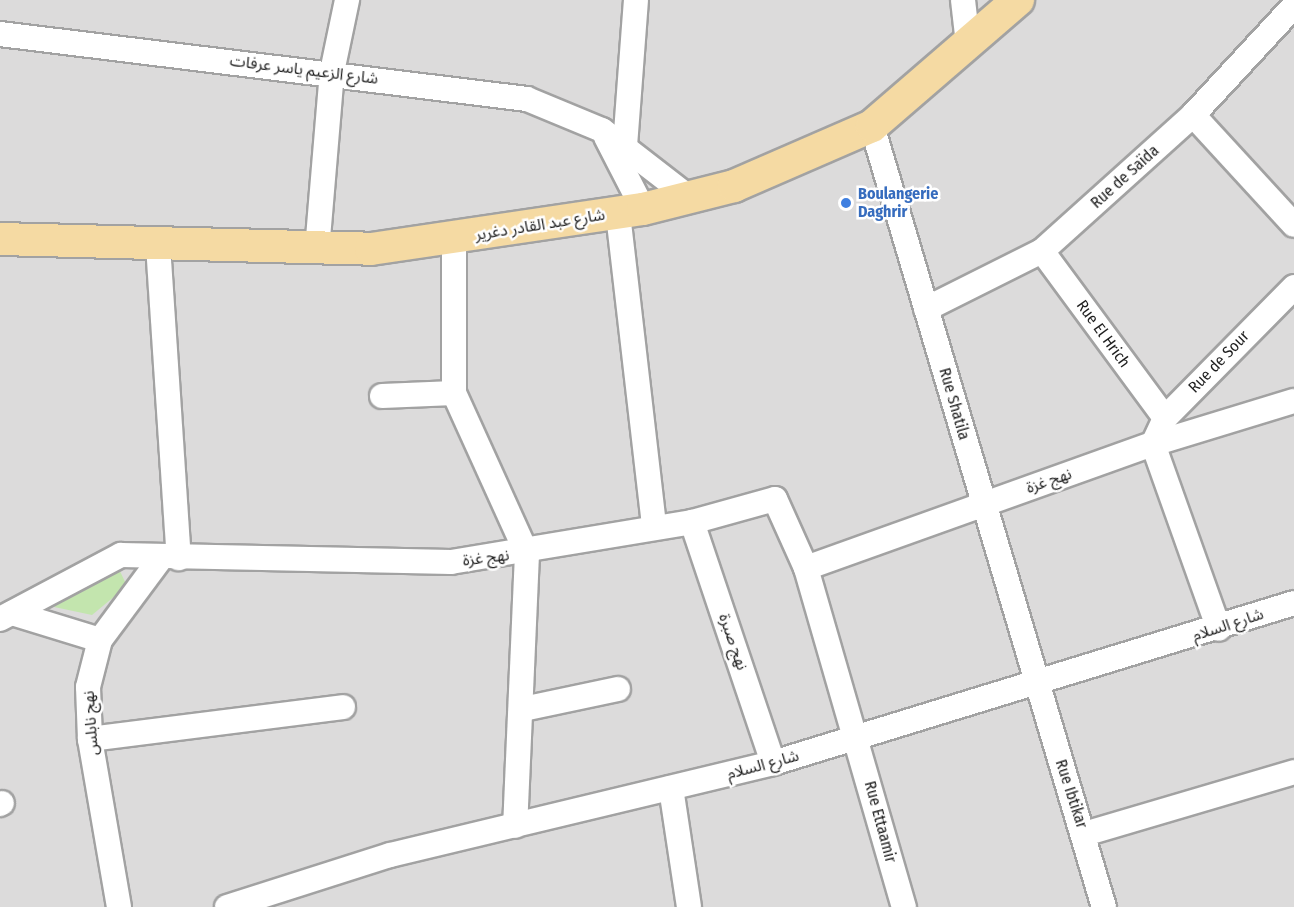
<!DOCTYPE html>
<meta charset="utf-8">
<style>
body{margin:0}
#map{position:relative;width:1294px;height:907px;overflow:hidden;background:#eeece5;font-family:"Fira Sans Condensed","Noto Sans Arabic",sans-serif}
div>[style]{position:absolute}
[style*='--x']{left:calc(var(--x)*1px);top:calc(var(--y)*1px);width:calc(var(--w)*1px);rotate:calc(var(--a)*1deg)}
.residential>*{inset:0;background:#dcdbdb}
.grass>*{inset:0;background:#c3e5ae}
.roads{filter:drop-shadow(2px 0 #a2a2a2) drop-shadow(-2px 0 #a2a2a2) drop-shadow(0 2px #a2a2a2) drop-shadow(0 -2px #a2a2a2)}
.minor>*{height:24px;margin:-12px;padding:0 12px;transform-origin:12px;border-radius:12px;background:#fff}
.major>*{height:32px;margin:-16px;padding:0 16px;transform-origin:16px;border-radius:16px;background:#f5daa3}
.dots>*{width:16px;height:16px;translate:-50% -50%;box-sizing:border-box;border:3px solid #fff;border-radius:50%}
span{translate:-50% -50%;white-space:nowrap;text-align:center;line-height:1.15;-webkit-text-stroke:5px #fff;paint-order:stroke}
.street-label{font-size:16px;color:#1e1e1e}
.shop-label{font-size:16px;color:#366cbe;font-weight:700}
.left{translate:0 -50%;text-align:left}
</style>
<div id="map">
<div class="residential">
<i style="clip-path:polygon(0 0,1294px 0,1294px 907px,0 907px)"></i>
</div>
<div class="grass">
<i style="clip-path:polygon(118px 567px,127px 586px,92px 615px,40px 604px)"></i>
</div>
<div class="roads">
<div class="minor">
<i style="--x:963;--y:0;--w:44;--a:83.5"></i>
<i style="--x:0;--y:34;--w:531;--a:7.03"></i>
<i style="--x:527;--y:99;--w:81;--a:22.5"></i>
<i style="--x:602;--y:130;--w:111;--a:37.7"></i>
<i style="--x:1193;--y:115;--w:149;--a:47.4"></i>
<i style="--x:872;--y:126;--w:815;--a:73.46"></i>
<i style="--x:606;--y:137;--w:81;--a:62.8"></i>
<i style="--x:625;--y:146;--w:146;--a:-85.7"></i>
<i style="--x:618;--y:214;--w:314;--a:83.4"></i>
<i style="--x:454;--y:238;--w:155;--a:90"></i>
<i style="--x:158;--y:245;--w:314;--a:86.2"></i>
<i style="--x:317;--y:250;--w:179;--a:-85.2"></i>
<i style="--x:332;--y:72;--w:74;--a:-78.2"></i>
<i style="--x:1042;--y:251;--w:207;--a:53.6"></i>
<i style="--x:926;--y:309;--w:130;--a:-26.6"></i>
<i style="--x:1042;--y:251;--w:203;--a:-42"></i>
<i style="--x:1193;--y:115;--w:149;--a:-47.2"></i>
<i style="--x:382;--y:396;--w:72;--a:-2.4"></i>
<i style="--x:454;--y:393;--w:177;--a:65.6"></i>
<i style="--x:527;--y:554;--w:272;--a:92.5"></i>
<i style="--x:1153;--y:444;--w:29;--a:-65"></i>
<i style="--x:1165;--y:418;--w:184;--a:-45.4"></i>
<i style="--x:1153;--y:444;--w:196;--a:70.4"></i>
<i style="--x:692;--y:522;--w:254;--a:71.4"></i>
<i style="--x:806;--y:568;--w:368;--a:-19.7"></i>
<i style="--x:1153;--y:444;--w:147;--a:-17"></i>
<i style="--x:12;--y:613;--w:92;--a:17.1"></i>
<i style="--x:0;--y:619;--w:137;--a:-27.9"></i>
<i style="--x:121;--y:555;--w:330;--a:1.2"></i>
<i style="--x:451;--y:562;--w:244;--a:-9.4"></i>
<i style="--x:692;--y:522;--w:86;--a:-15.5"></i>
<i style="--x:775;--y:499;--w:76;--a:65.8"></i>
<i style="--x:806;--y:568;--w:353;--a:73.9"></i>
<i style="--x:523;--y:709;--w:97;--a:-11.9"></i>
<i style="--x:90;--y:739;--w:255;--a:-7.2"></i>
<i style="--x:671;--y:788;--w:120;--a:81.4"></i>
<i style="--x:0;--y:804;--w:2;--a:-27"></i>
<i style="--x:1084;--y:834;--w:219;--a:-16.4"></i>
<i style="--x:119;--y:907;--w:170;--a:-99.8"></i>
<i style="--x:90;--y:739;--w:52;--a:-92.2"></i>
<i style="--x:88;--y:687;--w:49;--a:-75.7"></i>
<i style="--x:100;--y:640;--w:102;--a:-53.4"></i>
<i style="--x:227;--y:907;--w:171;--a:-17.7"></i>
<i style="--x:390;--y:855;--w:394;--a:-13.5"></i>
<i style="--x:773;--y:763;--w:545;--a:-17.07"></i>
</div>
<div class="major">
<i style="--x:0;--y:239;--w:371;--a:1.5"></i>
<i style="--x:371;--y:249;--w:275;--a:-8.4"></i>
<i style="--x:643;--y:209;--w:94;--a:-14.2"></i>
<i style="--x:734;--y:186;--w:150;--a:-23.5"></i>
<i style="--x:872;--y:126;--w:193;--a:-40.8"></i>
</div>
</div>
<div class="dots">
<i style="left:846px;top:203px;background:#3f7fe0"></i>
</div>
<div class="street-label">
<span style="left:304px;top:70px;rotate:7deg">شارع الزعيم ياسر عرفات</span>
<span style="left:1125px;top:177px;rotate:-42deg">Rue de Saïda</span>
<span style="left:540px;top:225px;rotate:-9deg">شارع عبد القادر دغرير</span>
<span style="left:1103px;top:334px;rotate:54deg">Rue El Hrich</span>
<span style="left:1219px;top:362px;rotate:-46deg">Rue de Sour</span>
<span style="left:954px;top:404px;rotate:74deg">Rue Shatila</span>
<span style="left:1049px;top:481px;rotate:-19deg">نهج غزة</span>
<span style="left:486px;top:558px;rotate:-7deg">نهج غزة</span>
<span style="left:1228px;top:625px;rotate:-18deg">شارع السلام</span>
<span style="left:733px;top:642px;rotate:71deg">نهج صبرة</span>
<span style="left:91px;top:723px;rotate:-94deg">نهج نابلس</span>
<span style="left:763px;top:765px;rotate:-15deg">شارع السلام</span>
<span style="left:1071px;top:794px;rotate:72deg">Rue Ibtikar</span>
<span style="left:880px;top:822px;rotate:75deg">Rue Ettaamir</span>
</div>
<div class="shop-label">
<span class="left" style="left:858px;top:203px">Boulangerie<br>Daghrir</span>
</div>
</div>
